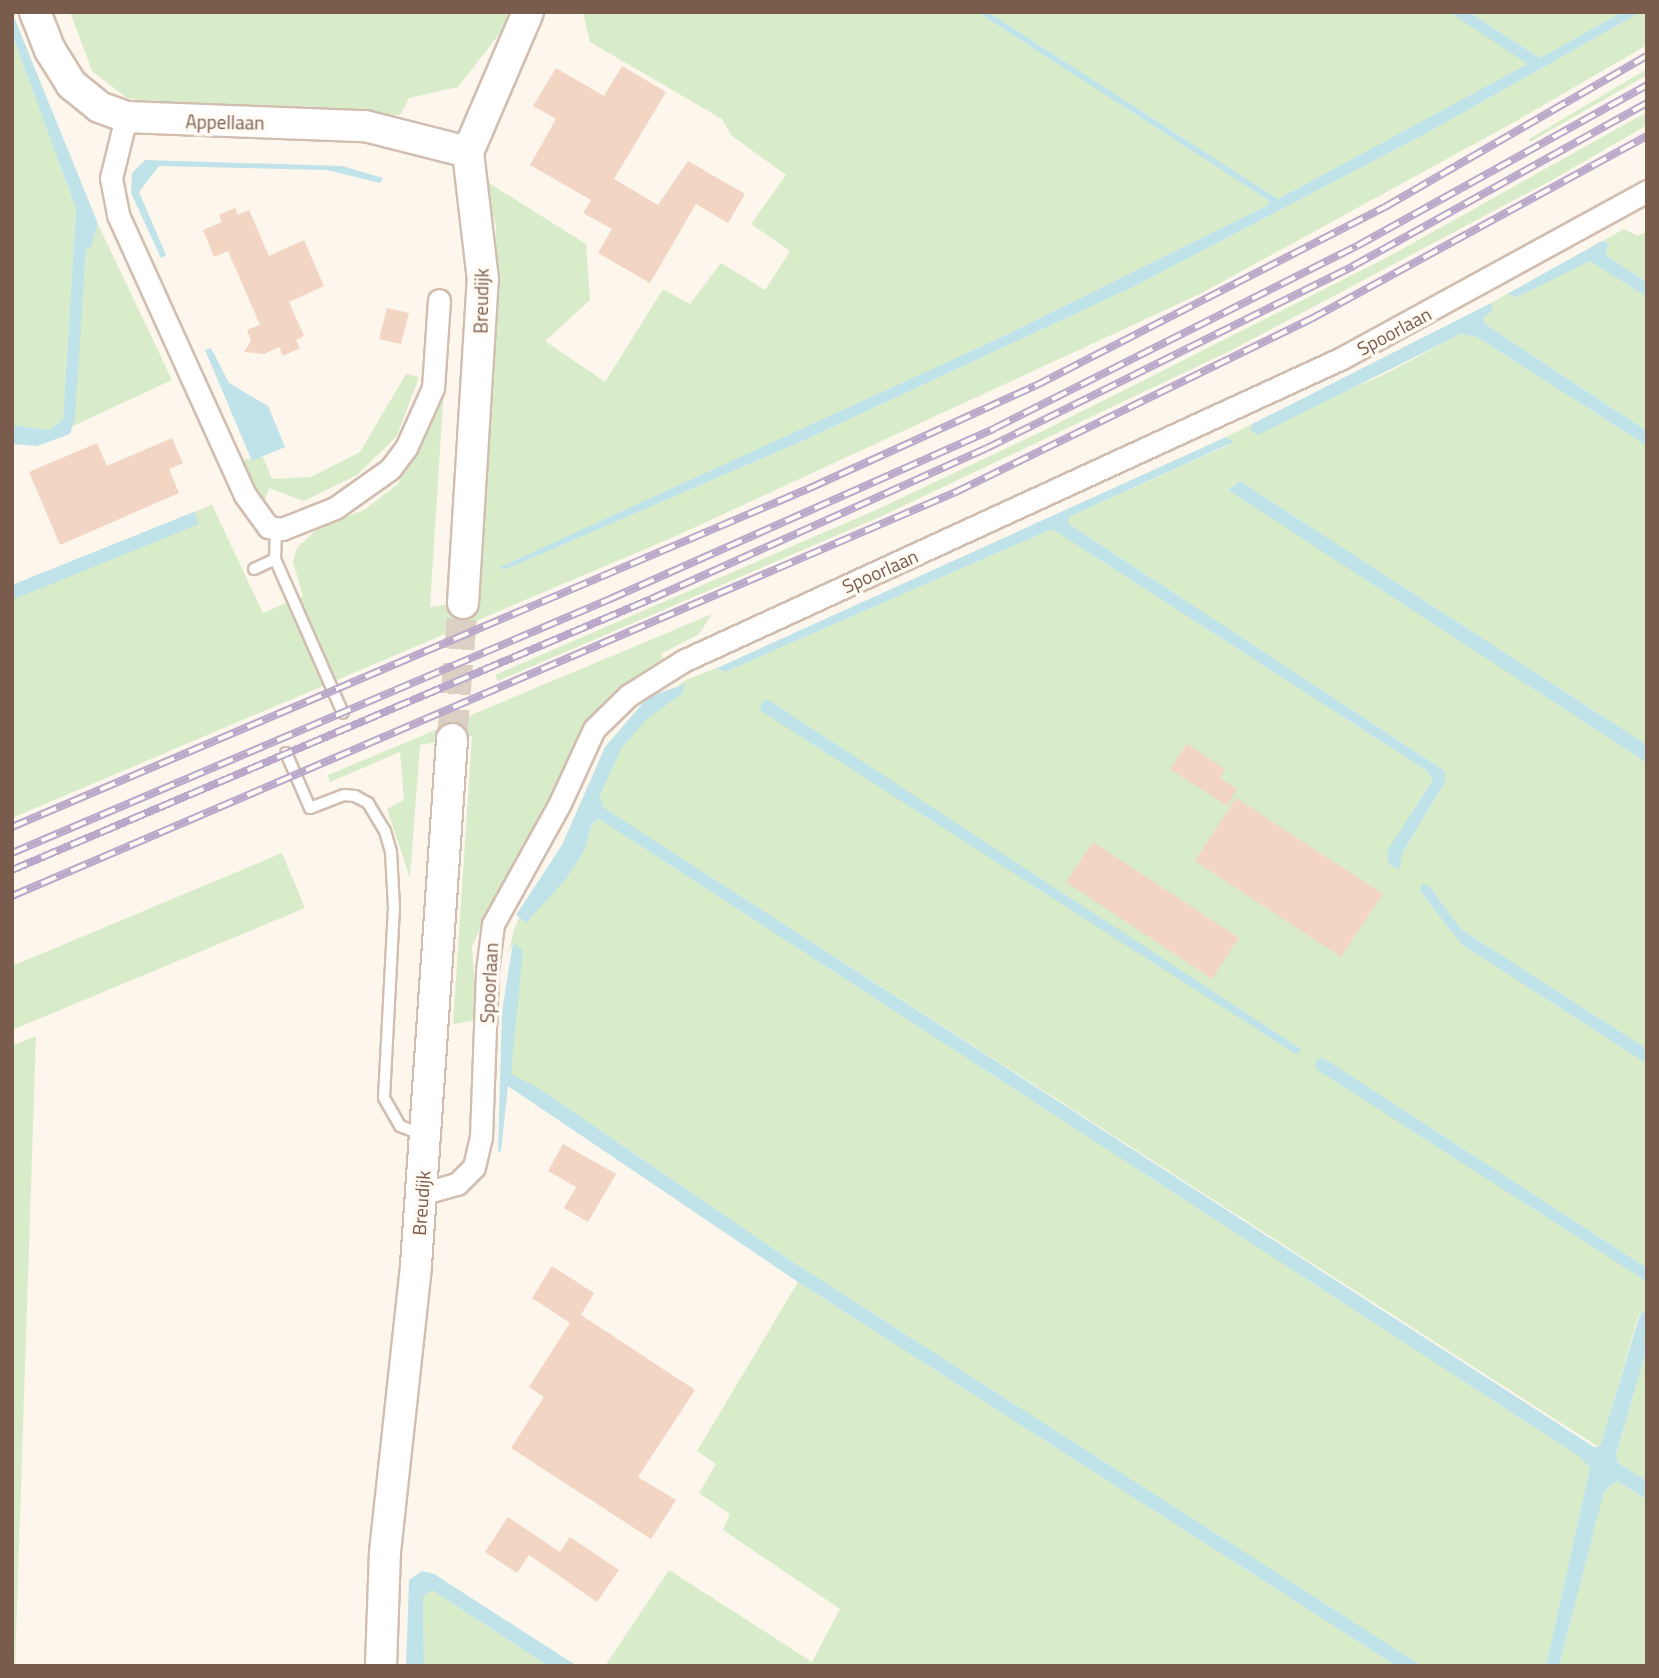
<!DOCTYPE html>
<style>
body{margin:0}
#map{position:relative;width:1659px;height:1678px;overflow:hidden;background:#fdf6ec;font-family:"Titillium Web",sans-serif}
div>[style]{position:absolute}
[style*='--x']{left:calc(var(--x)*1px);top:calc(var(--y)*1px);width:calc(var(--w)*1px);rotate:calc(var(--a)*1deg)}
.green>*{inset:0;background:#d8ecc9}
.water>*{inset:0;background:#bfe3e8}
.building>*{inset:0;background:#f3d5c3}
.secondary-tunnel>*{height:30px;margin-top:-15px;transform-origin:0;background:repeating-linear-gradient(90deg,#dcd0c4 0 30px,transparent 0 45px)}
.roads{filter:drop-shadow(2px 0 #d1beb0) drop-shadow(-2px 0 #d1beb0) drop-shadow(0 2px #d1beb0) drop-shadow(0 -2px #d1beb0)}
.lane>*{height:10px;margin:-5px;padding:0 5px;transform-origin:5px;border-radius:5px;background:#fff}
.street>*{height:21px;margin:-10.5px;padding:0 10.5px;transform-origin:10.5px;border-radius:10.5px;background:#fff}
.secondary>*{height:30px;margin:-15px;padding:0 15px;transform-origin:15px;border-radius:15px;background:#fff}
.rail>*{height:8px;margin-top:-4px;transform-origin:0;background:repeating-linear-gradient(90deg,#fffaf3 0 16px,#b9a8c9 0 32px);box-sizing:border-box;border-block:2px solid #b9a8c9}
span{translate:-50% -50%;white-space:nowrap;text-align:center;line-height:1.15;-webkit-text-stroke:7px #fffaf3;paint-order:stroke}
.street-label{font-size:19px;color:#7a5c4d}
.frame{position:absolute;inset:0;border:14px solid #7a5c4d;pointer-events:none}
</style>
<div id="map">
<div class="green">
<i style="clip-path:polygon(70px 12px,508px 12px,504px 28px,458px 87px,409px 98px,400px 115px,163px 104px,127px 98px,92px 71px)"></i>
<i style="clip-path:polygon(583px 12px,977px 12px,1268px 200px,1268px 205px,1006px 335px,499px 568px,507px 569px,809px 438px,1135px 286px,1427px 133px,1641px 12px,1647px 12px,1647px 45px,1518px 120px,1200px 294px,676px 536px,12px 818px,12px 585px,212px 505px,263px 613px,303px 596px,293px 562px,297px 548px,320px 526px,364px 510px,398px 484px,408px 462px,443px 308px,449px 308px,430px 607px,478px 600px,497px 327px,493px 302px,496px 226px,484px 180px,586px 244px,590px 300px,545px 341px,605px 382px,663px 289px,690px 304px,721px 263px,765px 290px,790px 251px,751px 224px,786px 175px,731px 135px,722px 119px,590px 42px)"></i>
<i style="clip-path:polygon(988px 12px,1449px 12px,1529px 64px,1278px 199px)"></i>
<i style="clip-path:polygon(1469px 12px,1622px 12px,1540px 58px)"></i>
<i style="clip-path:polygon(12px 34px,76px 209px,63px 419px,49px 430px,12px 425px)"></i>
<i style="clip-path:polygon(1647px 69px,1647px 75px,1530px 142px,1529px 139px)"></i>
<i style="clip-path:polygon(1647px 112px,1647px 125px,1554px 179px,1232px 350px,882px 516px,498px 681px,495px 675px,878px 509px,1045px 430px,1388px 257px)"></i>
<i style="clip-path:polygon(98px 224px,172px 380px,73px 426px,86px 249px,91px 247px)"></i>
<i style="clip-path:polygon(1624px 229px,1638px 236px,1647px 231px,1647px 282px,1605px 255px,1609px 243px,1602px 241px)"></i>
<i style="clip-path:polygon(1590px 260px,1647px 297px,1647px 431px,1485px 324px,1483px 318px,1493px 310px,1491px 303px,1507px 294px,1517px 297px)"></i>
<i style="clip-path:polygon(1461px 334px,1477px 337px,1647px 446px,1647px 745px,1240px 481px,1228px 489px,1647px 763px,1647px 1049px,1461px 929px,1430px 887px,1420px 891px,1461px 944px,1647px 1064px,1647px 1268px,1322px 1057px,1317px 1069px,1647px 1282px,1647px 1310px,1639px 1314px,1600px 1448px,603px 808px,600px 797px,620px 749px,649px 716px,682px 694px,677px 686px,688px 679px,717px 668px,725px 672px,1052px 529px,1427px 771px,1434px 779px,1411px 813px,1403px 852px,1445px 782px,1445px 771px,1069px 524px,1069px 517px,1229px 445px,1233px 442px,1226px 437px,1252px 424px,1251px 431px,1383px 375px)"></i>
<i style="clip-path:polygon(406px 374px,419px 377px,397px 436px,357px 475px,304px 501px,269px 488px,264px 503px,249px 488px,239px 460px,263px 457px,272px 479px,311px 477px,360px 452px)"></i>
<i style="clip-path:polygon(712px 614px,699px 634px,661px 654px,666px 663px,597px 715px,518px 868px,494px 897px,472px 947px,478px 1020px,453px 1024px,472px 736px,420px 745px,410px 878px,387px 809px,404px 800px,400px 752px,330px 782px,328px 775px)"></i>
<i style="clip-path:polygon(599px 819px,1580px 1457px,1590px 1468px,1546px 1666px,1422px 1666px,784px 1256px,537px 1087px,510px 1074px,513px 943px,508px 954px,514px 930px,519px 918px,525px 922px,584px 851px,592px 824px)"></i>
<i style="clip-path:polygon(282px 853px,305px 908px,12px 1030px,12px 966px)"></i>
<i style="clip-path:polygon(36px 1036px,15px 1666px,12px 1666px,12px 1046px)"></i>
<i style="clip-path:polygon(798px 1282px,815px 1293px,1396px 1666px,605px 1666px,669px 1570px,812px 1662px,840px 1609px,723px 1530px,730px 1514px,699px 1493px,716px 1464px,697px 1451px)"></i>
<i style="clip-path:polygon(1647px 1348px,1647px 1481px,1618px 1463px,1616px 1456px)"></i>
<i style="clip-path:polygon(1617px 1481px,1647px 1500px,1647px 1666px,1559px 1666px,1604px 1492px)"></i>
<i style="clip-path:polygon(432px 1590px,548px 1666px,424px 1666px,423px 1597px)"></i>
</div>
<div class="water">
<i style="clip-path:polygon(12px 12px,98px 224px,91px 247px,86px 249px,75px 418px,70px 434px,37px 446px,12px 444px,12px 425px,49px 430px,63px 419px,76px 209px,12px 34px)"></i>
<i style="clip-path:polygon(977px 12px,988px 12px,1278px 199px,1528px 64px,1449px 12px,1469px 12px,1540px 58px,1622px 12px,1641px 12px,1427px 133px,1135px 286px,809px 438px,507px 569px,498px 568px,1006px 335px,1268px 205px,1268px 200px)"></i>
<i style="clip-path:polygon(145px 160px,342px 166px,383px 178px,380px 183px,327px 170px,159px 166px,139px 192px,166px 255px,161px 258px,131px 193px,132px 173px)"></i>
<i style="clip-path:polygon(1602px 241px,1609px 243px,1605px 255px,1647px 282px,1647px 297px,1590px 261px,1517px 297px,1507px 294px)"></i>
<i style="clip-path:polygon(1491px 303px,1493px 310px,1483px 318px,1485px 324px,1647px 431px,1647px 446px,1477px 337px,1461px 334px,1258px 435px,1251px 431px,1252px 424px)"></i>
<i style="clip-path:polygon(211px 348px,229px 383px,268px 406px,285px 447px,252px 461px,205px 350px)"></i>
<i style="clip-path:polygon(1226px 437px,1234px 442px,1069px 517px,1069px 524px,1445px 771px,1445px 782px,1403px 852px,1399px 870px,1389px 864px,1387px 851px,1433px 780px,1427px 771px,1052px 529px,725px 672px,717px 668px)"></i>
<i style="clip-path:polygon(1240px 481px,1647px 745px,1647px 763px,1228px 490px)"></i>
<i style="clip-path:polygon(194px 512px,199px 524px,12px 600px,12px 585px)"></i>
<i style="clip-path:polygon(685px 684px,682px 694px,649px 717px,621px 749px,600px 796px,604px 808px,1594px 1447px,1600px 1447px,1640px 1314px,1647px 1310px,1647px 1348px,1616px 1455px,1618px 1463px,1647px 1481px,1647px 1500px,1617px 1481px,1604px 1492px,1559px 1666px,1546px 1666px,1590px 1468px,1580px 1457px,599px 819px,592px 824px,584px 851px,566px 879px,526px 923px,516px 915px,562px 845px,605px 747px,648px 697px)"></i>
<i style="clip-path:polygon(767px 699px,1301px 1049px,1297px 1055px,761px 711px,760px 705px)"></i>
<i style="clip-path:polygon(1422px 883px,1430px 887px,1461px 929px,1647px 1049px,1647px 1064px,1461px 944px,1420px 891px)"></i>
<i style="clip-path:polygon(513px 943px,523px 950px,511px 1074px,537px 1087px,784px 1256px,1422px 1666px,1396px 1666px,798px 1282px,508px 1086px,501px 1151px,498px 1152px,502px 1011px)"></i>
<i style="clip-path:polygon(1322px 1057px,1647px 1268px,1647px 1282px,1316px 1069px,1316px 1061px)"></i>
<i style="clip-path:polygon(422px 1571px,434px 1574px,577px 1666px,548px 1666px,432px 1590px,423px 1597px,424px 1666px,406px 1666px,409px 1580px)"></i>
</div>
<div class="building">
<i style="clip-path:polygon(622px 66px,666px 92px,614px 179px,658px 205px,688px 161px,745px 194px,728px 223px,696px 204px,650px 283px,598px 253px,612px 229px,583px 213px,591px 200px,530px 165px,556px 119px,533px 106px,556px 68px,604px 96px)"></i>
<i style="clip-path:polygon(235px 208px,238px 215px,249px 210px,269px 256px,304px 240px,324px 286px,289px 302px,304px 336px,296px 340px,300px 348px,283px 356px,279px 347px,264px 354px,244px 352px,251px 341px,247px 330px,260px 325px,228px 251px,214px 257px,203px 230px,222px 222px,219px 215px)"></i>
<i style="clip-path:polygon(387px 308px,409px 313px,401px 344px,379px 339px)"></i>
<i style="clip-path:polygon(172px 438px,183px 463px,169px 469px,179px 493px,60px 545px,29px 472px,97px 443px,107px 466px)"></i>
<i style="clip-path:polygon(1187px 744px,1225px 769px,1220px 778px,1237px 789px,1227px 806px,1170px 769px)"></i>
<i style="clip-path:polygon(1236px 798px,1383px 894px,1341px 957px,1195px 861px)"></i>
<i style="clip-path:polygon(1093px 842px,1239px 938px,1212px 979px,1066px 882px)"></i>
<i style="clip-path:polygon(563px 1144px,616px 1174px,588px 1222px,564px 1208px,576px 1187px,548px 1171px)"></i>
<i style="clip-path:polygon(552px 1266px,594px 1293px,581px 1315px,695px 1390px,638px 1477px,676px 1500px,651px 1539px,511px 1448px,544px 1397px,529px 1387px,570px 1323px,532px 1298px)"></i>
<i style="clip-path:polygon(508px 1517px,560px 1552px,570px 1537px,619px 1570px,597px 1602px,529px 1555px,517px 1573px,485px 1552px)"></i>
</div>
<div class="secondary-tunnel">
<i style="--x:452;--y:739;--w:136;--a:-85.4"></i>
</div>
<div class="roads">
<div class="lane">
<i style="--x:275;--y:559;--w:168;--a:66.2"></i>
<i style="--x:254;--y:569;--w:23;--a:-25"></i>
<i style="--x:275;--y:559;--w:31;--a:-88"></i>
<i style="--x:286;--y:753;--w:60;--a:66.4"></i>
<i style="--x:310;--y:808;--w:36;--a:-21"></i>
<i style="--x:344;--y:795;--w:11;--a:5"></i>
<i style="--x:355;--y:796;--w:15;--a:28"></i>
<i style="--x:368;--y:803;--w:33;--a:59"></i>
<i style="--x:385;--y:831;--w:22;--a:74"></i>
<i style="--x:391;--y:852;--w:55;--a:86.9"></i>
<i style="--x:394;--y:907;--w:191;--a:93"></i>
<i style="--x:384;--y:1098;--w:32;--a:60"></i>
<i style="--x:400;--y:1126;--w:26;--a:21"></i>
</div>
<div class="street">
<i style="--x:126;--y:117;--w:63;--a:103.8"></i>
<i style="--x:111;--y:178;--w:38;--a:79"></i>
<i style="--x:118;--y:215;--w:307;--a:65.6"></i>
<i style="--x:245;--y:495;--w:39;--a:54"></i>
<i style="--x:268;--y:527;--w:14;--a:8"></i>
<i style="--x:282;--y:529;--w:57;--a:-21.6"></i>
<i style="--x:335;--y:508;--w:67;--a:-35.3"></i>
<i style="--x:390;--y:469;--w:26;--a:-53"></i>
<i style="--x:406;--y:448;--w:66;--a:-65.8"></i>
<i style="--x:433;--y:388;--w:88;--a:-86.1"></i>
<i style="--x:421;--y:1194;--w:37;--a:-16"></i>
<i style="--x:457;--y:1184;--w:24;--a:-45"></i>
<i style="--x:474;--y:1167;--w:31;--a:-77"></i>
<i style="--x:481;--y:1137;--w:166;--a:-87.9"></i>
<i style="--x:487;--y:971;--w:47;--a:-82.7"></i>
<i style="--x:493;--y:924;--w:138;--a:-61"></i>
<i style="--x:560;--y:803;--w:81;--a:-65.3"></i>
<i style="--x:594;--y:729;--w:49;--a:-44.2"></i>
<i style="--x:629;--y:695;--w:64;--a:-32.2"></i>
<i style="--x:683;--y:661;--w:725;--a:-24.69"></i>
<i style="--x:1342;--y:358;--w:348;--a:-28.7"></i>
</div>
<div class="secondary">
<i style="--x:35;--y:12;--w:41;--a:68.5"></i>
<i style="--x:50;--y:50;--w:40;--a:58"></i>
<i style="--x:71;--y:84;--w:36;--a:39"></i>
<i style="--x:99;--y:107;--w:29;--a:20"></i>
<i style="--x:126;--y:117;--w:239;--a:2.2"></i>
<i style="--x:365;--y:126;--w:106;--a:14.2"></i>
<i style="--x:463;--y:603;--w:324;--a:-86.5"></i>
<i style="--x:483;--y:280;--w:129;--a:-96.7"></i>
<i style="--x:468;--y:152;--w:152;--a:-66.8"></i>
<i style="--x:381;--y:1666;--w:114;--a:-88"></i>
<i style="--x:385;--y:1552;--w:289;--a:-83.8"></i>
<i style="--x:416;--y:1265;--w:527;--a:-86.08"></i>
</div>
</div>
<div class="rail">
<i style="--x:12;--y:827;--w:867;--a:-23.02"></i>
<i style="--x:810;--y:488;--w:247;--a:-24.4"></i>
<i style="--x:1035;--y:386;--w:393;--a:-27.1"></i>
<i style="--x:1385;--y:207;--w:302;--a:-30"></i>
<i style="--x:12;--y:853;--w:650;--a:-23.01"></i>
<i style="--x:610;--y:599;--w:421;--a:-23.9"></i>
<i style="--x:995;--y:428;--w:405;--a:-26.7"></i>
<i style="--x:1357;--y:246;--w:332;--a:-29"></i>
<i style="--x:12;--y:870;--w:694;--a:-22.98"></i>
<i style="--x:651;--y:599;--w:368;--a:-24.2"></i>
<i style="--x:987;--y:448;--w:409;--a:-26.4"></i>
<i style="--x:1353;--y:266;--w:336;--a:-29"></i>
<i style="--x:12;--y:896;--w:1027;--a:-23.17"></i>
<i style="--x:956;--y:492;--w:395;--a:-26"></i>
<i style="--x:1311;--y:319;--w:383;--a:-28.6"></i>
</div>
<div class="street-label">
<span style="left:225px;top:122px;rotate:1deg">Appellaan</span>
<span style="left:481px;top:301px;rotate:-89deg">Breudijk</span>
<span style="left:1394px;top:331px;rotate:-28deg">Spoorlaan</span>
<span style="left:880px;top:571px;rotate:-24deg">Spoorlaan</span>
<span style="left:489px;top:983px;rotate:-87deg">Spoorlaan</span>
<span style="left:421px;top:1203px;rotate:-86deg">Breudijk</span>
</div>
<div class="frame"></div>
</div>
